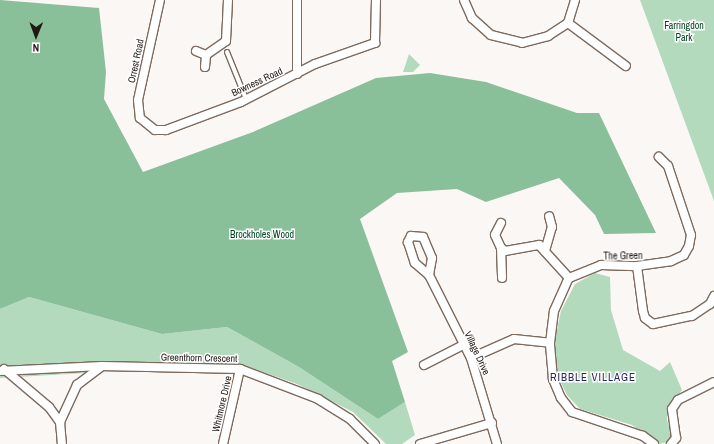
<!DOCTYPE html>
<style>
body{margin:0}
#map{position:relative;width:714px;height:444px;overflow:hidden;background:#fbf7f4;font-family:"Archivo Narrow",sans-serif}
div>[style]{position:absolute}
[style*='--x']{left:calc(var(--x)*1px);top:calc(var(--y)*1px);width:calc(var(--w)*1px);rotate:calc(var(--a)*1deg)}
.green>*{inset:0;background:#b4dabe}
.forest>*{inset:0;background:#89c099}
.roads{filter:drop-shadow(1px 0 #7e6a5d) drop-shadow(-1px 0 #7e6a5d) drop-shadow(0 1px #7e6a5d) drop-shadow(0 -1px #7e6a5d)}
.service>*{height:4px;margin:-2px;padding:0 2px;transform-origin:2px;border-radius:2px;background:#fff}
.minor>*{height:8px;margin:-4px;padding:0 4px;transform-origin:4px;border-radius:4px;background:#fff}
span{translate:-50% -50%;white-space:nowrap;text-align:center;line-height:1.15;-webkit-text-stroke:3px #fff;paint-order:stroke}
.park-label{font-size:10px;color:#00431f}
.street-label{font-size:10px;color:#201812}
.neighbourhood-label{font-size:11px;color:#272660;letter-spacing:1px}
.north{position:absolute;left:16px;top:16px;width:40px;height:40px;-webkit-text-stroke:3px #fff;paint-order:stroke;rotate:181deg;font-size:11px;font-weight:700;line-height:16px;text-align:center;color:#201812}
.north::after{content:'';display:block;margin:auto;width:14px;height:18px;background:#201812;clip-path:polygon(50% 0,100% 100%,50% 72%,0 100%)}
</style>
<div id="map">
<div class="green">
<i style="clip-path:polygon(640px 0,714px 0,714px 201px)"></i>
<i style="clip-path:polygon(409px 54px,420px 65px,413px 72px,403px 72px)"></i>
<i style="clip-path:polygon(595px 273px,610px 277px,611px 310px,623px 350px,660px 371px,670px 362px,682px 390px,667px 411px,667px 421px,674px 436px,669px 442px,658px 444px,632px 425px,580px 409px,567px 395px,557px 375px,554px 344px,561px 311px,575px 284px)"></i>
<i style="clip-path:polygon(29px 297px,162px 334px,227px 327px,299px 367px,378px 419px,405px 402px,415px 435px,402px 444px,386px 444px,353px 412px,297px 384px,240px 364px,0 378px,0 309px)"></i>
</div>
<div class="forest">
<i style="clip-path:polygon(0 0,99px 8px,106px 72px,104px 99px,143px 172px,253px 132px,376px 78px,430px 73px,486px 82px,577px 113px,599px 113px,656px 233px,604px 234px,595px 215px,559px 178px,486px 202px,457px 189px,397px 193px,360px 219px,408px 352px,392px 361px,405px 402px,378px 419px,299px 367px,227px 327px,162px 334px,29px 297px,0 309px)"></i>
</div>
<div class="roads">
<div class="service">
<i style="--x:227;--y:52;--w:51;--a:68"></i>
</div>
<div class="minor">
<i style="--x:160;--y:0;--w:102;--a:102.4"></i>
<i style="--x:138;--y:100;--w:18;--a:84"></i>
<i style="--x:140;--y:118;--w:19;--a:39"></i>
<i style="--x:155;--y:130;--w:11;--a:0"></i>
<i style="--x:166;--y:130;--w:80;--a:-20.5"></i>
<i style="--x:241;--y:102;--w:83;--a:-27.2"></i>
<i style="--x:315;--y:64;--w:64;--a:-19.3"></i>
<i style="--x:375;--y:43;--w:43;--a:-88.7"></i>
<i style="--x:464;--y:0;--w:20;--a:66"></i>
<i style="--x:472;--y:18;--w:25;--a:42"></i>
<i style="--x:491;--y:35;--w:32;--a:14"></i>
<i style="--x:522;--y:43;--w:27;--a:-15"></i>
<i style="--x:548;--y:36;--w:24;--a:-33"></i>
<i style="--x:568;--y:23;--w:24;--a:-73"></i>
<i style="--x:568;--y:23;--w:72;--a:36.6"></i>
<i style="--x:196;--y:51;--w:11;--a:22"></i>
<i style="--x:205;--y:67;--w:12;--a:-85"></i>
<i style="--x:206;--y:55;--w:24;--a:-35"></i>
<i style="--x:226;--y:41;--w:41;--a:-87.2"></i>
<i style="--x:297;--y:74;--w:74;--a:-90"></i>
<i style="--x:501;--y:223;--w:13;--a:117"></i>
<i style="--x:495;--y:235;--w:14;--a:65"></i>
<i style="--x:501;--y:248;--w:5;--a:37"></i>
<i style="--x:505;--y:251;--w:35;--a:-10"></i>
<i style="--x:539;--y:245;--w:45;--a:47.7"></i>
<i style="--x:501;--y:248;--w:30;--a:88"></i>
<i style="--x:545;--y:251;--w:25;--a:-74"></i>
<i style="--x:552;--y:227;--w:11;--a:-105"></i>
<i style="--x:637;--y:266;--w:45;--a:82.4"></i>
<i style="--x:643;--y:311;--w:7;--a:74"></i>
<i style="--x:645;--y:318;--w:10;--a:37"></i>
<i style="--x:653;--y:324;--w:40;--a:-12"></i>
<i style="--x:692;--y:316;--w:22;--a:-34"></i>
<i style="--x:710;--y:304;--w:9;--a:-63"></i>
<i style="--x:429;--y:275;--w:17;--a:-80"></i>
<i style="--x:432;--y:258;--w:23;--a:-113"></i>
<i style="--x:423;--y:237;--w:12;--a:-175"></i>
<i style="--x:411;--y:236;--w:7;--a:117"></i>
<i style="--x:408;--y:242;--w:22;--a:72"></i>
<i style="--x:415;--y:263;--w:18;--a:41"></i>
<i style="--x:429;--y:275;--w:93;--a:63.2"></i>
<i style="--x:471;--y:358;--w:90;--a:73.2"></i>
<i style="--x:471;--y:358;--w:47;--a:-23.8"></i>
<i style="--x:514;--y:339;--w:36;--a:6"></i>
<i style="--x:424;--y:365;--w:44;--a:-27.1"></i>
<i style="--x:4;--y:369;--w:59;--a:40.2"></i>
<i style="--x:49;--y:407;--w:19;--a:54"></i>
<i style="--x:60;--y:422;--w:22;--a:85"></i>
<i style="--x:0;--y:371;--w:102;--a:-2.8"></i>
<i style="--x:102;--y:366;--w:138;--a:1.2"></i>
<i style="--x:240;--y:369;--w:84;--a:21"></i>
<i style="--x:318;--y:399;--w:38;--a:32"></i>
<i style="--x:350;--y:419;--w:35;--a:45"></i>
<i style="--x:60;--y:422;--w:41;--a:-65.3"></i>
<i style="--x:77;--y:385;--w:31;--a:-37"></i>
<i style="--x:223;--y:444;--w:77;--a:-77.2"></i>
<i style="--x:420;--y:444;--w:75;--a:-16.3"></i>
<i style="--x:654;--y:444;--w:14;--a:-144"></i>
<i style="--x:643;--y:436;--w:75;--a:-161.3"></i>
<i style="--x:572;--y:412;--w:18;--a:-128"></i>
<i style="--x:561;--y:398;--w:21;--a:-113"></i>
<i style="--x:553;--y:379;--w:36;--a:-95"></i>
<i style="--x:550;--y:343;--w:32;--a:-83"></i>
<i style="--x:554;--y:311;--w:36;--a:-66"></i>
<i style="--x:569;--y:278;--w:35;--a:-22"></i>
<i style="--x:601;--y:265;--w:36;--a:2"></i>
<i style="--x:637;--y:266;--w:34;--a:-8"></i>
<i style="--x:671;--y:261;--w:14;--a:-25"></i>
<i style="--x:684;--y:255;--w:10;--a:-61"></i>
<i style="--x:689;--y:246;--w:11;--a:-80"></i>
<i style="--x:691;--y:235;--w:73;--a:-108.4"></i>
<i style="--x:668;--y:166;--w:13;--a:-135"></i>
<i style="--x:671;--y:444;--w:8;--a:-50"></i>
<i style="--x:676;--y:438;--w:29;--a:-98"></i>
<i style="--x:672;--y:409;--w:11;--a:-56"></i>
<i style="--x:678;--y:400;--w:40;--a:-26.6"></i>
</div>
</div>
<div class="park-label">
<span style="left:684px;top:31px">Farringdon<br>Park</span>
<span style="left:262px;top:235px">Brockholes Wood</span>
</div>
<div class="street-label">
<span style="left:136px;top:61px;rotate:-78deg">Orrest Road</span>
<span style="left:257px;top:82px;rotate:-25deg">Bowness Road</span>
<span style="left:623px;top:256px;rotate:-1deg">The Green</span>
<span style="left:477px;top:353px;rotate:65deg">Village Drive</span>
<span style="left:199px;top:358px;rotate:1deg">Greenthorn Crescent</span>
<span style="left:222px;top:404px;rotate:-77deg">Whitmore Drive</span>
</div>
<div class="neighbourhood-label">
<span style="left:593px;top:377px">RIBBLE VILLAGE</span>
</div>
<div class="north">N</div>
</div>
